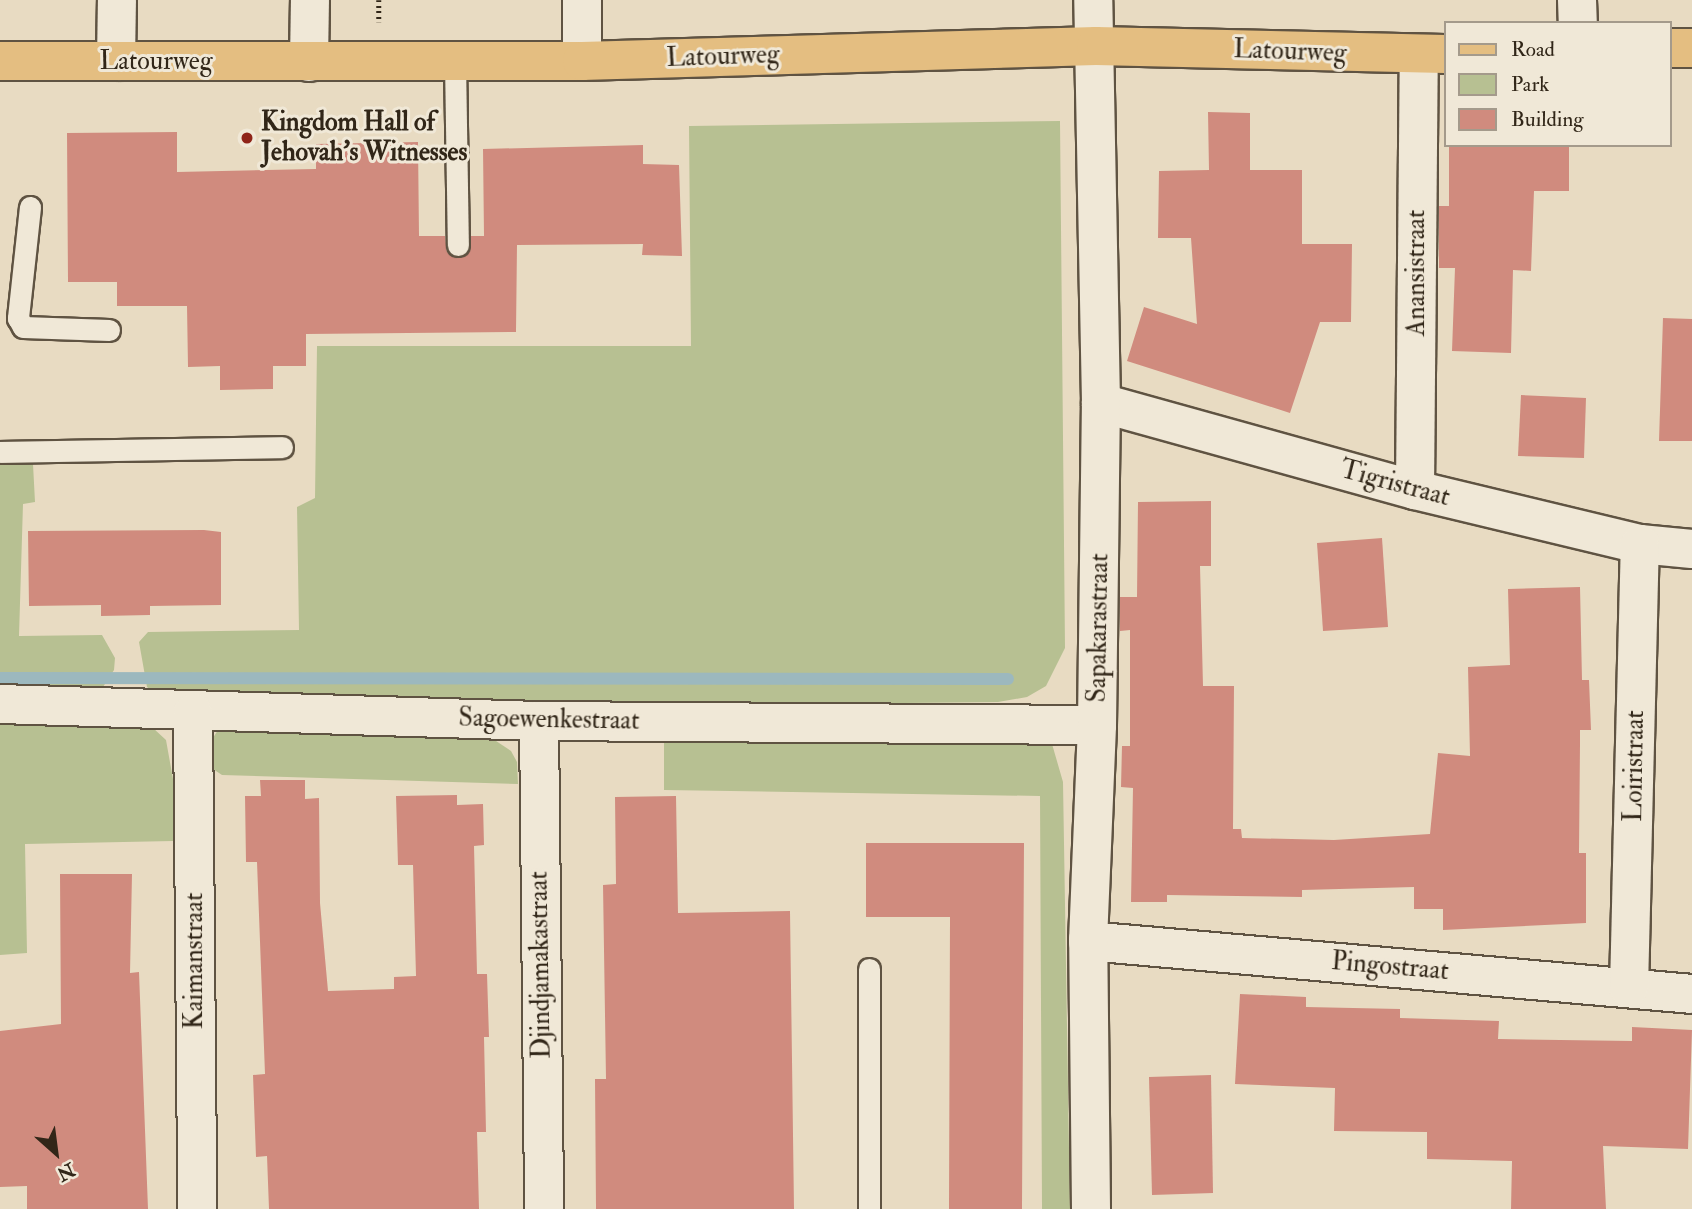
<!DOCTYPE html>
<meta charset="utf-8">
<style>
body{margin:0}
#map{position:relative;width:1692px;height:1209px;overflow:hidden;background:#e8dbc2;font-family:"IM FELL Double Pica",serif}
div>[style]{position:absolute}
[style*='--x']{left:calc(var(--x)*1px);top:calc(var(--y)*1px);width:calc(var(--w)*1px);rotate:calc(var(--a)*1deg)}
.green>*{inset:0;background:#b7c092}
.stream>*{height:12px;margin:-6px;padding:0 6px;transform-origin:6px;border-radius:6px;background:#9cb8be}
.building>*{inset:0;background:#d08b7e}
.path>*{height:4.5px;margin-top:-2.25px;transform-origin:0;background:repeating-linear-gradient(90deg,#312618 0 2px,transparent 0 5.5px)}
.roads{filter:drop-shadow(2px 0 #5f5342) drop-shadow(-2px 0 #5f5342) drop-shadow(0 2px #5f5342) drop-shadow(0 -2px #5f5342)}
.lane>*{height:21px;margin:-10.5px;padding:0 10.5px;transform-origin:10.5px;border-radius:10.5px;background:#f0e8d7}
.street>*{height:38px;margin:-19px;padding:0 19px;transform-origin:19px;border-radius:19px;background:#f0e8d7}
.primary>*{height:38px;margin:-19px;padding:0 19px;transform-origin:19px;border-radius:19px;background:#e4be81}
.dots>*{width:19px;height:19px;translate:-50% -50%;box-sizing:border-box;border:4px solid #f0e8d7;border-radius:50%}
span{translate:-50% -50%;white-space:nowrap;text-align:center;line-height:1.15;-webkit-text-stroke:6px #f0e8d7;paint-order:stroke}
.street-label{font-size:26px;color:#312618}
.poi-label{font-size:26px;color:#312618;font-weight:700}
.left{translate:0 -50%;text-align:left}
.legend{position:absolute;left:1444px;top:21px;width:228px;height:126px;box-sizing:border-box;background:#f0e8d7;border:2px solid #a49a8b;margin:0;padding:9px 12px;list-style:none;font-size:21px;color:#312618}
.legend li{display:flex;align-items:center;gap:14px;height:35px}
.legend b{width:35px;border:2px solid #a49a8b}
.north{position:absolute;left:21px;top:1118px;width:70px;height:70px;-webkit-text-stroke:5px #f0e8d7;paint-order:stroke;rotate:152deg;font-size:19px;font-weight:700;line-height:28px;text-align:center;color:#312618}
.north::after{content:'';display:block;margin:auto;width:24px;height:32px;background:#312618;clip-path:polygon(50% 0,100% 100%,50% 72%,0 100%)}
</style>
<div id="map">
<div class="green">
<i style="clip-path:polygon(1060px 121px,1065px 648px,1046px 686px,1027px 697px,998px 702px,542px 707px,155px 694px,147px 687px,139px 642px,148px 632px,299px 630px,297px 507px,315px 498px,317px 346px,691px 346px,689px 126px)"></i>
<i style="clip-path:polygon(0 463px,33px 464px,35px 502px,23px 504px,19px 636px,102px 635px,115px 658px,114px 670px,103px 687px,0 694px)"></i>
<i style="clip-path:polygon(0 720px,153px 728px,166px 740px,173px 779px,173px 841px,25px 844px,27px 953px,0 955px)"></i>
<i style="clip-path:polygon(235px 725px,484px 733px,511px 751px,517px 762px,518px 784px,222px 775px,207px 765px,211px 741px,218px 730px)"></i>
<i style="clip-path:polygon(664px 734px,1050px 737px,1063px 782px,1070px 1209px,1042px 1209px,1040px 796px,664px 790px)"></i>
</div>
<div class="stream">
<i style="--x:0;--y:678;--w:1008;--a:0.06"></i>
</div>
<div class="building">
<i style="clip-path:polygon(1208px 112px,1250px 113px,1250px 170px,1302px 170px,1302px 244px,1352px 244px,1351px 322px,1320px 322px,1290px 413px,1127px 361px,1144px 307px,1197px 324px,1191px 238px,1158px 238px,1159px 171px,1209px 170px)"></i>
<i style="clip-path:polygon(177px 132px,177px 172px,316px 169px,316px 144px,418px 142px,419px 236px,445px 236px,447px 252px,458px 258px,469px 252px,471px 236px,484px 236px,483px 149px,643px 145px,643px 164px,679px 165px,682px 256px,642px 255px,643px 244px,517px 245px,516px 332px,306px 334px,306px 366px,273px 366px,273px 389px,220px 390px,220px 366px,188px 367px,187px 306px,117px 306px,117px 282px,68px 282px,67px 133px)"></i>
<i style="clip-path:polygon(1449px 145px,1569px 145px,1569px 191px,1534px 191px,1531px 271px,1513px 270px,1511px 353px,1452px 351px,1455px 268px,1439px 268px,1439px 206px,1449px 206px)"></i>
<i style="clip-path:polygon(1663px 318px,1692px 319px,1692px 441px,1659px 441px)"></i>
<i style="clip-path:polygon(1521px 395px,1586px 398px,1584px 458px,1518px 456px)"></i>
<i style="clip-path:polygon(1211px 501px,1211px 566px,1200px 566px,1203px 686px,1234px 686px,1233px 829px,1241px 829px,1242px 838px,1334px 840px,1430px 834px,1438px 753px,1470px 756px,1468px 667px,1510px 665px,1508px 589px,1580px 587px,1582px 680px,1589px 680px,1591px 730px,1580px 730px,1580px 744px,1579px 853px,1586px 853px,1586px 923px,1443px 930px,1443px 909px,1414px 909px,1414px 887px,1302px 890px,1302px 897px,1167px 895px,1167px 902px,1131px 902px,1133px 788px,1121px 787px,1122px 746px,1130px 746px,1130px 630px,1120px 631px,1120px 597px,1137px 597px,1138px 502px)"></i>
<i style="clip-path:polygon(204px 530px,221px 532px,221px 605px,150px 606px,150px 615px,101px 616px,101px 605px,29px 606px,28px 531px)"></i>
<i style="clip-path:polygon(1382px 538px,1388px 627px,1323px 631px,1317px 543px)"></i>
<i style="clip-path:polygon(260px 780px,305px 780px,305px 799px,319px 798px,320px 903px,328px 991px,394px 989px,394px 977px,416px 976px,413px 865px,398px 865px,396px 796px,457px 795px,457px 805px,483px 804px,484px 845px,474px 846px,477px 974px,487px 974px,489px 1037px,484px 1037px,486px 1132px,477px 1132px,479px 1209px,269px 1209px,267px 1156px,256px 1157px,253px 1075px,265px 1074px,257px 862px,246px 862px,245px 796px,261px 796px)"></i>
<i style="clip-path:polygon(676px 796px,678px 913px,790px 911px,794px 1209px,596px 1209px,595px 1079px,606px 1079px,603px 885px,616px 884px,615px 797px)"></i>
<i style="clip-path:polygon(866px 843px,1024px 843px,1022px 1209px,949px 1209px,950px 917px,866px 917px)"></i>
<i style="clip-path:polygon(60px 874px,132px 874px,130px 973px,139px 972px,148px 1209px,27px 1209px,27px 1186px,0 1187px,0 1031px,61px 1024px)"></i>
<i style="clip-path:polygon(1240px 994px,1306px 997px,1306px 1007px,1400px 1009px,1400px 1018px,1499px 1021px,1498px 1039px,1632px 1041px,1632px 1027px,1692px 1030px,1688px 1149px,1603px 1146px,1606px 1209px,1511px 1209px,1512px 1161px,1427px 1159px,1427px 1132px,1334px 1131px,1335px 1088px,1235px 1084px)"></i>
<i style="clip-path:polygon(1211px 1075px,1213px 1193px,1152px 1195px,1149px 1077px)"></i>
</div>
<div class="path">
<i style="--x:379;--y:0;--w:22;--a:90"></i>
</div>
<div class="roads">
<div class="lane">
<i style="--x:455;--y:61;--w:184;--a:89.1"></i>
<i style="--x:30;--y:207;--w:112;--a:96.2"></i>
<i style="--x:18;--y:318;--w:10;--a:61"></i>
<i style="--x:23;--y:327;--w:86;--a:2"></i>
<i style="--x:0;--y:452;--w:282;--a:-1"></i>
<i style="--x:869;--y:969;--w:240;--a:90"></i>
</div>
<div class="street">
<i style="--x:582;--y:0;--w:61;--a:90"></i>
<i style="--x:1577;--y:0;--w:23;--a:88"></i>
<i style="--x:116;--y:61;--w:61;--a:-89.1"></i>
<i style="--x:309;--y:62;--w:62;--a:-89.1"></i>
<i style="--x:1101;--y:403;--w:326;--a:15.5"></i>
<i style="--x:1415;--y:490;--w:231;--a:13.5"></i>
<i style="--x:1640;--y:544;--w:52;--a:5.5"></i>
<i style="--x:1415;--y:490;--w:435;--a:-89.5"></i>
<i style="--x:0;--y:704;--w:539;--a:1.81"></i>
<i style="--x:539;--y:721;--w:558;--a:0.41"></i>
<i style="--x:193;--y:713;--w:496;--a:89.5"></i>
<i style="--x:539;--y:721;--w:488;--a:89.4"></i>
<i style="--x:1088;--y:941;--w:606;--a:5.01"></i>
<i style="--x:1629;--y:988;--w:444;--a:-88.6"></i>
<i style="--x:1091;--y:1209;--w:268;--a:-90.6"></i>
<i style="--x:1088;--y:941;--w:216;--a:-87.6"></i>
<i style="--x:1097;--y:725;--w:322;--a:-89.3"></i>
<i style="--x:1101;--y:403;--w:403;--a:-91.1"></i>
</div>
<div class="primary">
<i style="--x:1669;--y:48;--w:23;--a:0"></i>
<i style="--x:0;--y:61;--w:582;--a:0"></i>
<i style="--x:582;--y:61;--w:514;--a:-1.67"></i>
<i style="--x:1096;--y:46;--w:349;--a:1.3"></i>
</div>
</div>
<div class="dots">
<i style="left:247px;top:138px;background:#8f2418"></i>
</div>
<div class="street-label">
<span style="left:1290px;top:52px;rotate:2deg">Latourweg</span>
<span style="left:723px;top:57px;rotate:-2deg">Latourweg</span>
<span style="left:156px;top:62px">Latourweg</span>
<span style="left:1417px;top:273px;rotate:-90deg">Anansistraat</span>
<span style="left:1395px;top:484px;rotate:15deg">Tigristraat</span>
<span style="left:1099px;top:628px;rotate:-89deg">Sapakarastraat</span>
<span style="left:549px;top:720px;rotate:1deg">Sagoewenkestraat</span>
<span style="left:1635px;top:766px;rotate:-89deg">Loiristraat</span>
<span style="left:195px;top:961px;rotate:-90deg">Kaimanstraat</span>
<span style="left:541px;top:965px;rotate:-91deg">Djindjamakastraat</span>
<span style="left:1390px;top:967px;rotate:5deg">Pingostraat</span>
</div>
<div class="poi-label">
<span class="left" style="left:261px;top:138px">Kingdom Hall of<br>Jehovah’s Witnesses</span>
</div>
<ul class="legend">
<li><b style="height:9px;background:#e4be81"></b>Road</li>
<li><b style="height:19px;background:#b7c092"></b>Park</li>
<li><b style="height:19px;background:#d08b7e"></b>Building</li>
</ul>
<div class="north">N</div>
</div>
